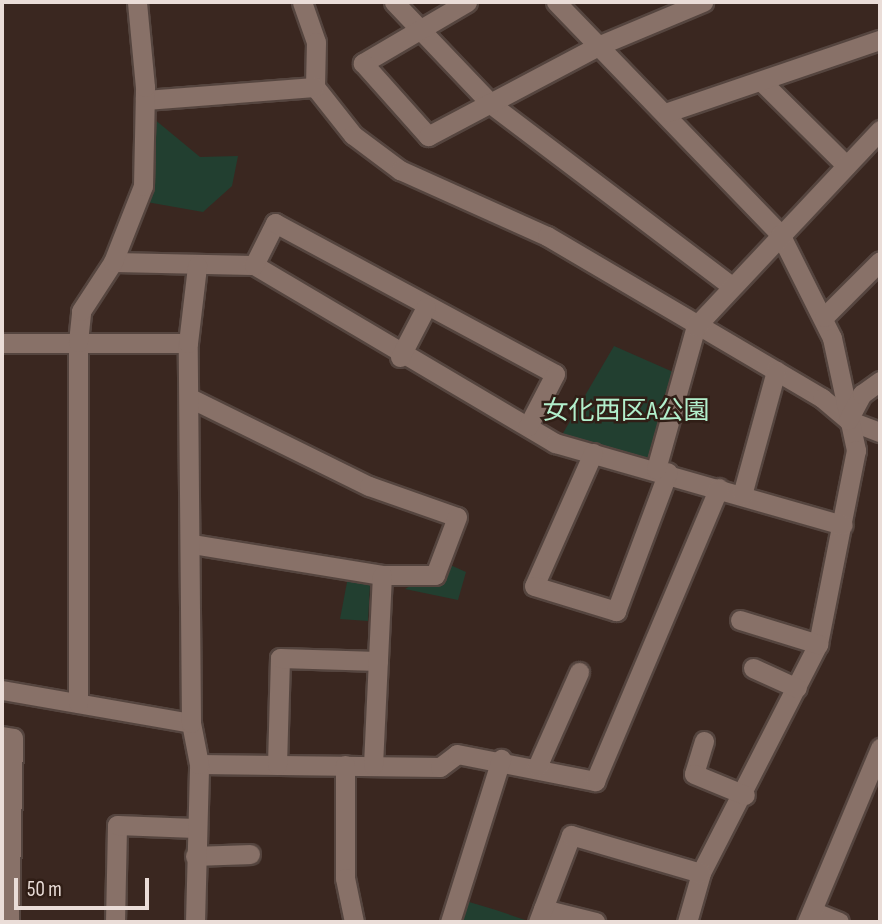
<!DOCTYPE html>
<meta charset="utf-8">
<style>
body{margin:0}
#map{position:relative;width:882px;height:924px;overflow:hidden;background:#3a2720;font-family:"Sofia Sans Condensed","Noto Sans JP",sans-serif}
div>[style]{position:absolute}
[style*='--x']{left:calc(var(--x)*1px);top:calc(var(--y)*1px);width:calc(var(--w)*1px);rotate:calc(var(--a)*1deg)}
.green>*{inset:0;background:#223f30}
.roads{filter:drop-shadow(2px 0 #55453f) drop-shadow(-2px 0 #55453f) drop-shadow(0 2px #55453f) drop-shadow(0 -2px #55453f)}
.minor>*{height:19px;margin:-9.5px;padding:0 9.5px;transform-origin:9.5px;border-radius:9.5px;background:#887168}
span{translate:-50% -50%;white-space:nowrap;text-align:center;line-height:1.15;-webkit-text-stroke:5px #301e16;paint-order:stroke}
.park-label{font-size:26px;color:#b2efcc}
.frame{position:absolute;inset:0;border:4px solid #eaddd8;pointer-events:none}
.scale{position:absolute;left:14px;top:878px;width:135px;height:32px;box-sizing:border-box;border:4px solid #eaddd8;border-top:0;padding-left:9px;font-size:21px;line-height:24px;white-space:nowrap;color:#eaddd8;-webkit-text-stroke:5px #301e16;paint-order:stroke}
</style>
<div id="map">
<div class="green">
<i style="clip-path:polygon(148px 114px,200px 157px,238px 156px,232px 186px,203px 212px,141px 201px)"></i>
<i style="clip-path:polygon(614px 346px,680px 375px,657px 465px,559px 440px)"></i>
<i style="clip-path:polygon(448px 564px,466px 572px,458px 600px,405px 589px)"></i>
<i style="clip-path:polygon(348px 577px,370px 584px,368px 621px,340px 619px)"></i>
<i style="clip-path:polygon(459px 899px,496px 910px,528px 921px,454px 922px)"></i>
</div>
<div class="roads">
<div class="minor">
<i style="--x:302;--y:2;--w:42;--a:70.7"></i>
<i style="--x:316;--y:42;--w:45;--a:91.3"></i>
<i style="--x:315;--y:87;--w:61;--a:51.6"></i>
<i style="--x:353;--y:135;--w:59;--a:36.7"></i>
<i style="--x:400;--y:170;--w:161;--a:24.2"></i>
<i style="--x:547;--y:236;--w:319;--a:30.5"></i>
<i style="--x:822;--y:398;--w:34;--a:40"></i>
<i style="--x:848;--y:420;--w:34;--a:21"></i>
<i style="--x:394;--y:2;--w:142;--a:46.4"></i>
<i style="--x:492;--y:105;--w:297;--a:37.1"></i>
<i style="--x:467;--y:2;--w:121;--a:149.6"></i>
<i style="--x:363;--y:63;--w:98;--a:48.3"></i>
<i style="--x:428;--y:136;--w:195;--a:-27.9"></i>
<i style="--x:600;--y:45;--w:112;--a:-22.7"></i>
<i style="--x:556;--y:2;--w:322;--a:46"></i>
<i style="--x:780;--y:234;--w:116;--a:63.4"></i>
<i style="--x:832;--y:338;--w:115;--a:77.9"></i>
<i style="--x:856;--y:450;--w:198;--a:101.1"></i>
<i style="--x:818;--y:644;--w:257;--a:117.1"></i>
<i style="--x:701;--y:873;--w:51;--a:105.9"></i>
<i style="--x:761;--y:81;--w:120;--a:44.7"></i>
<i style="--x:145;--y:100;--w:170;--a:-4.4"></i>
<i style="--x:668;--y:112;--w:224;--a:-18.8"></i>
<i style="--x:113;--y:262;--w:141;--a:1.2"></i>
<i style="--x:254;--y:265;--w:350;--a:30.6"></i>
<i style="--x:555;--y:443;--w:299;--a:15.9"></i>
<i style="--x:254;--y:265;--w:47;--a:-63.4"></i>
<i style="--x:275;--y:223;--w:318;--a:28.3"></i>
<i style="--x:555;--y:374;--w:59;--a:117.4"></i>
<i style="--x:824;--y:317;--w:79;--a:-45"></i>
<i style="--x:2;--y:343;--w:186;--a:0"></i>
<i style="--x:400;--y:357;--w:56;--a:-62.5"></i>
<i style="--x:192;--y:399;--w:197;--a:26.2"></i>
<i style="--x:369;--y:486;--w:93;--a:19.4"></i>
<i style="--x:457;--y:517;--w:62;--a:110.8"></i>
<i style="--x:435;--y:575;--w:53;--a:180"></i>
<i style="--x:382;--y:575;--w:193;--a:-170.7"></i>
<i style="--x:848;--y:420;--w:30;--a:-62"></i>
<i style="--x:862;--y:394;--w:22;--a:-36"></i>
<i style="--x:593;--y:453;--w:145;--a:113.9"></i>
<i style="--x:534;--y:586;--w:86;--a:17"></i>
<i style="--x:616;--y:611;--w:148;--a:-69.5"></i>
<i style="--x:656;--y:469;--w:148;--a:-74.4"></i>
<i style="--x:696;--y:326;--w:269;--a:-46.8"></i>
<i style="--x:742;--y:495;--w:129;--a:-74.7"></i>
<i style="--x:740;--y:620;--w:82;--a:17.1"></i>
<i style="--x:753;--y:668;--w:48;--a:24.4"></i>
<i style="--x:2;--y:690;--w:192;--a:9.9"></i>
<i style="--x:78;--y:703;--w:361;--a:-90"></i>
<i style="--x:78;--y:342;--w:31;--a:-84"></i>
<i style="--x:81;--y:311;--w:59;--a:-56.9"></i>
<i style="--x:113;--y:262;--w:82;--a:-68.5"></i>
<i style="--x:143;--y:186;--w:99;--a:-88.8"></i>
<i style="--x:145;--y:87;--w:85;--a:-95.4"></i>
<i style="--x:2;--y:736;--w:11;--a:10"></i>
<i style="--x:13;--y:738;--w:184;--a:91.2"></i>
<i style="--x:704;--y:741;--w:34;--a:107"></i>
<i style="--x:694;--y:774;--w:55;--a:22.4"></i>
<i style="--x:199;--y:764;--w:241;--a:0.7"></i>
<i style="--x:440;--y:767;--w:21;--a:-37"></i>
<i style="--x:457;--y:754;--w:141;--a:11.1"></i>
<i style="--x:595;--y:781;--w:318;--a:-67.1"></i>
<i style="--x:277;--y:765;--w:107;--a:-88.4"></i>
<i style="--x:280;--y:658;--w:98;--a:1.8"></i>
<i style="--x:345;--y:765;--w:113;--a:90"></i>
<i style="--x:345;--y:878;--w:45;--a:78.4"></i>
<i style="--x:373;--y:765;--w:190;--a:-87.3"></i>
<i style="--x:537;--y:767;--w:104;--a:-66.1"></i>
<i style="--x:195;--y:856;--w:55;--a:-2.1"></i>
<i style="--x:543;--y:909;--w:54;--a:14"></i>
<i style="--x:812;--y:911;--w:29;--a:22"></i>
<i style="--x:115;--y:922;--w:97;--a:-88.8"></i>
<i style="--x:117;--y:825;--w:78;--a:2.2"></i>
<i style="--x:195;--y:922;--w:158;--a:-88.5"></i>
<i style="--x:199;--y:764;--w:42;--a:-101"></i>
<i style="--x:191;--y:723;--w:380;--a:-90.5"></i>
<i style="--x:188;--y:343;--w:78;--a:-83.3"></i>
<i style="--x:450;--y:922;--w:171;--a:-72.6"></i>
<i style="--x:538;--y:922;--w:93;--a:-69.2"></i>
<i style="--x:571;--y:835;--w:135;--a:16.3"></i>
<i style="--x:807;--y:922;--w:189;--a:-67.2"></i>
</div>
</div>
<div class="park-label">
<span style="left:626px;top:412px">女化西区A公園</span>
</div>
<div class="frame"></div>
<div class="scale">50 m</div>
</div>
